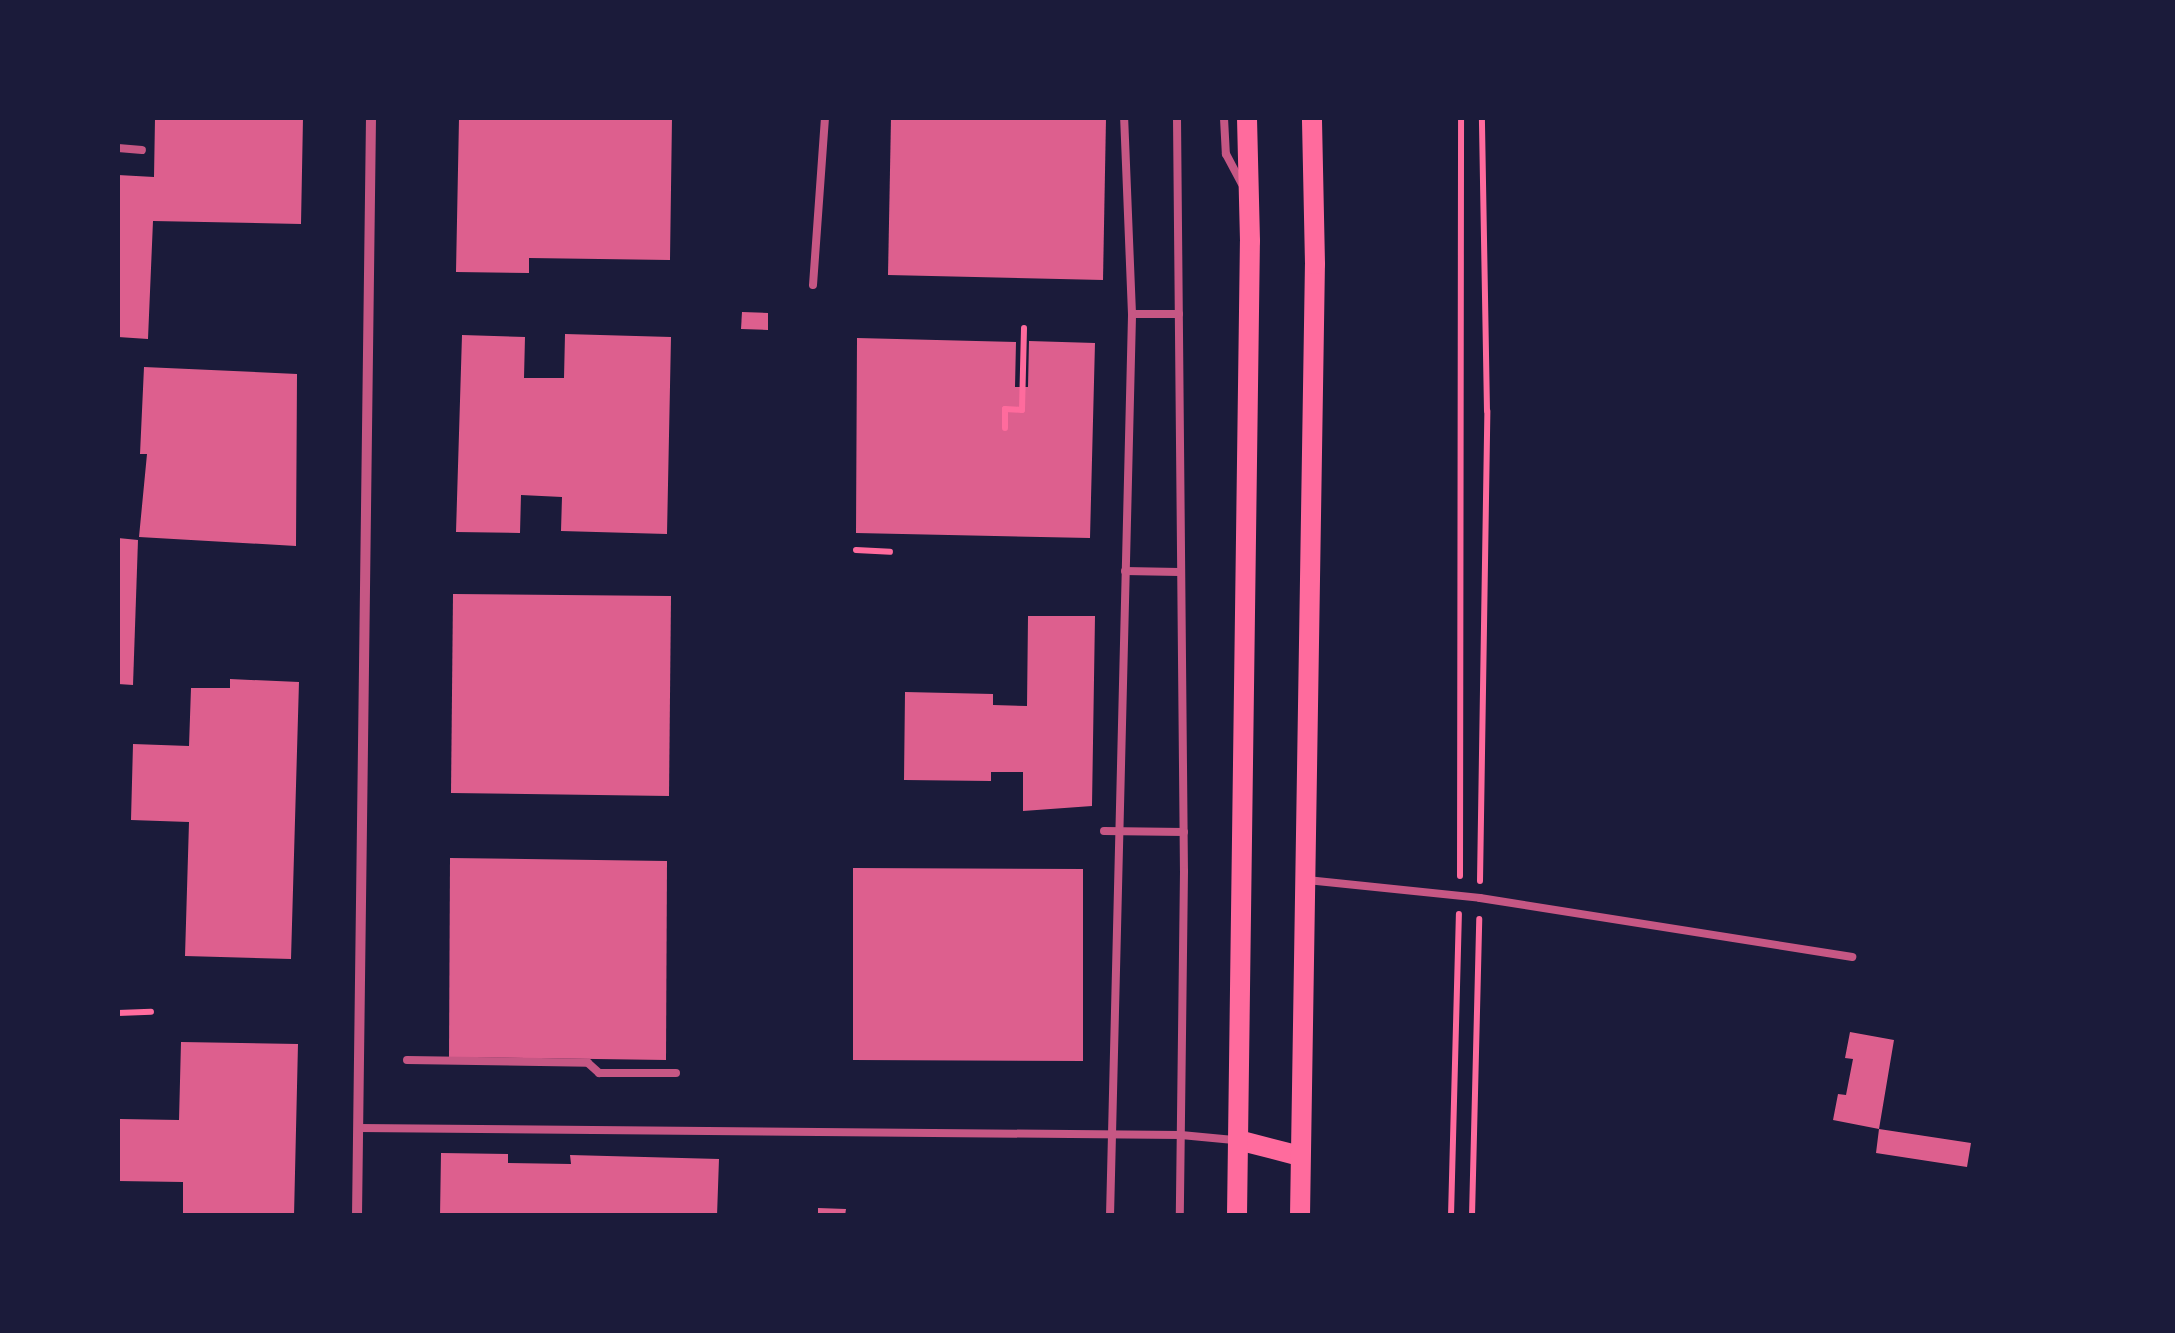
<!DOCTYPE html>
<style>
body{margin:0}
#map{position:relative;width:2175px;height:1333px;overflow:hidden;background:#1b1b3a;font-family:Quicksand,sans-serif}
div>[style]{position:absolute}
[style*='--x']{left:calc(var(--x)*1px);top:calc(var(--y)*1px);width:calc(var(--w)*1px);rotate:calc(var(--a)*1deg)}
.building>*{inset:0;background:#dd5f8e}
.path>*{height:6px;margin:-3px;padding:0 3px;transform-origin:3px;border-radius:3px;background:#ff6b9d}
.service>*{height:8px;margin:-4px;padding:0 4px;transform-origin:4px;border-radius:4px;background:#c65784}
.minor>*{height:10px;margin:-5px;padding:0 5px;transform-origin:5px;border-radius:5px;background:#c65784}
.secondary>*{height:20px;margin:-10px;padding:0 10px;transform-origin:10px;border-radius:10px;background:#ff6b9d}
span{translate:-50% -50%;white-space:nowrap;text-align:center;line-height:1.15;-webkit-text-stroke:10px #1b1b3a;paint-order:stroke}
.frame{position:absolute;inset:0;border:120px solid #1b1b3a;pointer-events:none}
</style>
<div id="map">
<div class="building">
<i style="clip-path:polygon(155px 118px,303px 118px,301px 224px,153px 221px,148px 339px,118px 337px,118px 175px,154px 177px)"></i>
<i style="clip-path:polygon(459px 118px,672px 118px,670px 260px,529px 258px,529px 273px,456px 272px)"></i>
<i style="clip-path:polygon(891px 118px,1106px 118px,1103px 280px,888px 275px)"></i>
<i style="clip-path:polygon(742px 312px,768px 313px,768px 330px,741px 329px)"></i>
<i style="clip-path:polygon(565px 334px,671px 337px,667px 534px,561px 531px,562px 497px,521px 495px,520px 533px,456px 532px,462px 335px,525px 337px,524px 378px,564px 378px)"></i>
<i style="clip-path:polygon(857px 338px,1016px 342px,1015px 387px,1028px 387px,1029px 341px,1095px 343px,1090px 538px,856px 533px)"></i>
<i style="clip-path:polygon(144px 367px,297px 374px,296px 546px,139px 537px,147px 454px,140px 454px)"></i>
<i style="clip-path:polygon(118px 538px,138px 540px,133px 685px,118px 684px)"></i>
<i style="clip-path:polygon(453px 594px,671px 596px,669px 796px,451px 793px)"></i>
<i style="clip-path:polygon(1028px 616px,1095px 616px,1092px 806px,1023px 811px,1023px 772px,991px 772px,991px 781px,904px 780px,905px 692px,993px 694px,993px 705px,1027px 706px)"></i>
<i style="clip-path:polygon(230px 679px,299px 682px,291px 959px,185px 956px,189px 822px,131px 820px,133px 744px,189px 746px,191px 688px,230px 688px)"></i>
<i style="clip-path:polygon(450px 858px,667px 861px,666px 1060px,449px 1057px)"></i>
<i style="clip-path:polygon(853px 868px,1083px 869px,1083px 1061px,853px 1060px)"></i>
<i style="clip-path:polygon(1850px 1032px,1894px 1040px,1879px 1129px,1971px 1143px,1967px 1167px,1876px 1153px,1879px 1129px,1833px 1120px,1838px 1094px,1846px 1095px,1853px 1059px,1845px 1058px)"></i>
<i style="clip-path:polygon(181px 1042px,298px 1044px,294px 1216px,183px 1216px,183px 1182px,118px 1181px,120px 1119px,179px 1120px)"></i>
<i style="clip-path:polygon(441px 1153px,508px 1154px,508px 1163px,571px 1164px,570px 1155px,719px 1159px,717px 1216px,440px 1216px)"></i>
<i style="clip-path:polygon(818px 1208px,846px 1209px,845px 1216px,818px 1216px)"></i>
</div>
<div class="path">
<i style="--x:1005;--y:428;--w:19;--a:-90"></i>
<i style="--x:1005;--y:409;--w:17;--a:3"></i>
<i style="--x:1022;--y:410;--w:82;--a:-88.6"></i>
<i style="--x:856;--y:550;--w:34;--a:3"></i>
<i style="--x:1460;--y:876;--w:758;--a:-89.92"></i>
<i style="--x:1480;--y:881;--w:470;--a:-89.1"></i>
<i style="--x:1487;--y:411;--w:293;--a:-91"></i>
<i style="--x:118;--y:1013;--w:33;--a:-2"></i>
<i style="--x:1451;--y:1216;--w:302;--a:-88.5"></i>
<i style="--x:1472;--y:1216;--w:297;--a:-88.6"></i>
</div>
<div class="service">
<i style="--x:1177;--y:118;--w:753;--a:89.47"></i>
<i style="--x:1184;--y:871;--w:345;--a:90.7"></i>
<i style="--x:1224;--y:118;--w:36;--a:87"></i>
<i style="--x:1226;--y:154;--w:34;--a:62"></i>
<i style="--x:118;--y:148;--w:24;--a:5"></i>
<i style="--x:813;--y:285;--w:167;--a:-85.9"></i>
<i style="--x:1132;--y:314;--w:47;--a:0"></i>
<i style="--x:1125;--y:571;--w:54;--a:1.1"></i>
<i style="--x:1104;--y:831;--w:80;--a:0.7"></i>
<i style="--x:1307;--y:880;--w:174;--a:5.9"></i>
<i style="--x:1480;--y:898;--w:377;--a:9"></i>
<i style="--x:407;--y:1060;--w:181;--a:0.9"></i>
<i style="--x:588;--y:1063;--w:15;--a:42"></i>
<i style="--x:599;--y:1073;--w:77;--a:0"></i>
<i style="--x:359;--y:1128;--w:822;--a:0.49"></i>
<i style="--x:1181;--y:1135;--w:53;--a:5.4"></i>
<i style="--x:1110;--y:1216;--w:902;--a:-88.6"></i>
<i style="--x:1132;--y:314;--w:196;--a:-92.3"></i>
</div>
<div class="minor">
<i style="--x:357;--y:1216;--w:1098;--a:-89.27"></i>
</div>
<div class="secondary">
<i style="--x:1238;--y:1140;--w:64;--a:14.5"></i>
<i style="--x:1237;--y:1216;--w:975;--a:-89.24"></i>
<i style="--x:1250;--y:241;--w:123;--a:-91.4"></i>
<i style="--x:1300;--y:1216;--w:952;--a:-89.1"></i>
<i style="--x:1315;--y:264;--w:146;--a:-91.2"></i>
</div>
<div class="frame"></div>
</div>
